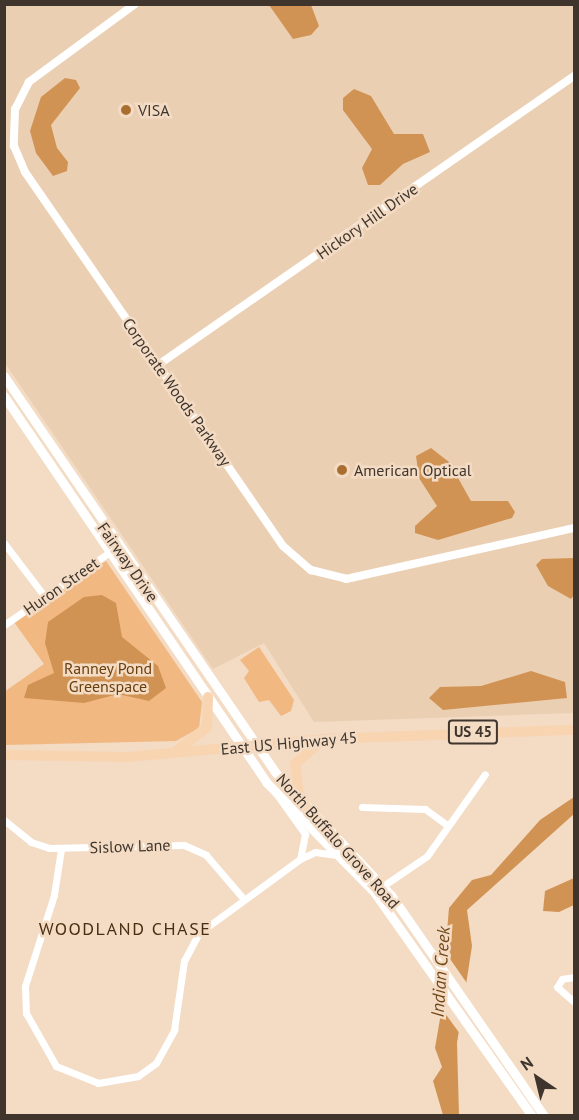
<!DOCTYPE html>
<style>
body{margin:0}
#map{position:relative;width:579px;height:1120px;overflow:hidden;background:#f3dbc4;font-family:"PT Sans",sans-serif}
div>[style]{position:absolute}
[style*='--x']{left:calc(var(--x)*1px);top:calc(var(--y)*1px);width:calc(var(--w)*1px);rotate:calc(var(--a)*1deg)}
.built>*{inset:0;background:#ebcfb3}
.green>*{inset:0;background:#f1b881}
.water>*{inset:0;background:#d19353}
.pier>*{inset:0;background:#f3dbc4}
.minor>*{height:7px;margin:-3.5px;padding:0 3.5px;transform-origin:3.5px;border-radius:3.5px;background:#fff}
.tertiary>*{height:8px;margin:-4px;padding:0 4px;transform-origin:4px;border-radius:4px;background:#fff}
.secondary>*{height:9px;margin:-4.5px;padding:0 4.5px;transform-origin:4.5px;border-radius:4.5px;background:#fff}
.primary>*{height:10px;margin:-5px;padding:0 5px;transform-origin:5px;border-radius:5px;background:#f8d4b1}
.dots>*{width:16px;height:16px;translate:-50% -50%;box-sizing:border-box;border:3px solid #f3dbc4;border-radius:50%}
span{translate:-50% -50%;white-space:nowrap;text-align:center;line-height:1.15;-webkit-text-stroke:5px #f3dbc4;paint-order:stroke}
.shield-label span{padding:2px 4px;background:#f3dbc4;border:2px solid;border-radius:4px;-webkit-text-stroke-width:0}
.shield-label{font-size:15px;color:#3f352d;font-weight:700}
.poi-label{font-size:16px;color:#3f352d}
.left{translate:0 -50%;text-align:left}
.street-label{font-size:16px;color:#3f352d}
.park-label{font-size:16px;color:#6a400f}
.neighbourhood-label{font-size:18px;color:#4a2e10;letter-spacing:1.5px}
.water-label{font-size:18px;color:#714718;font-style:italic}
.frame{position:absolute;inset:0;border:6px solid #3f352d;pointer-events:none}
.north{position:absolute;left:507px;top:1048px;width:60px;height:60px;-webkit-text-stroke:4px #f3dbc4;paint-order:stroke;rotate:325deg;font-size:16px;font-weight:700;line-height:24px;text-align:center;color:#3f352d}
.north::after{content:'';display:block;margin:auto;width:21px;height:27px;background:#3f352d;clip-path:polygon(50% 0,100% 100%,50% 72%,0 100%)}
</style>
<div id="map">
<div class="built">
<i style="clip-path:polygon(4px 5px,574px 5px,574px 713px,314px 722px,264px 643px,213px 669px,5px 363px)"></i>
</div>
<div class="green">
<i style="clip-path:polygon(106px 561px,202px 702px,199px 728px,176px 741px,5px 745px,4px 692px,44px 664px,14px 622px)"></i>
<i style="clip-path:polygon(259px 647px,294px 700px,291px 711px,281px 716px,269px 700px,259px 702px,244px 678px,249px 671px,240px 660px)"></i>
</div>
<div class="water">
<i style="clip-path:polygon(269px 5px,311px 5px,319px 26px,311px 35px,293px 39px)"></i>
<i style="clip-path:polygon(65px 78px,76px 80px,80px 88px,51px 125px,57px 148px,68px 162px,67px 171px,53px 176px,36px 153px,30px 131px,41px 97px)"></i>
<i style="clip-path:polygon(354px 89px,371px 96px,394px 134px,423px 134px,430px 152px,403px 164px,380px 185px,368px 185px,362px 168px,372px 149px,343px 110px,343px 98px)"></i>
<i style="clip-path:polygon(431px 448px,449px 462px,471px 501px,508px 501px,515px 512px,512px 518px,438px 540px,415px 533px,415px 526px,437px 506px,419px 478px,416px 456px)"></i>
<i style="clip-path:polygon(574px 558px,574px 595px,571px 599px,548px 586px,536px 565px,542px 559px)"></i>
<i style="clip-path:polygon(102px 595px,116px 603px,122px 637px,158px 666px,166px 688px,149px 701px,118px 694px,84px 703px,24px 698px,28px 685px,54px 673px,45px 643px,48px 622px,84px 597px)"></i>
<i style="clip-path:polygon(531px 671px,565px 682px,567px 698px,443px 710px,429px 698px,440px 687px,481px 686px)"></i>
<i style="clip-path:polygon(574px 797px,574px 814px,467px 910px,472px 946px,457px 1043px,459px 1115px,443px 1115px,433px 1081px,442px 1067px,435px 1048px,451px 955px,446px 944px,449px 908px,472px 880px,491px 875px,540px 820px)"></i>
<i style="clip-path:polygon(574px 878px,574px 905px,559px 912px,543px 911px,545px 891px)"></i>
</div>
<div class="pier">
<i style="clip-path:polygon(448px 956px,471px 989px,463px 1038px,439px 1005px)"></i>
</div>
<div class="minor">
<i style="--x:4;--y:543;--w:68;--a:52.8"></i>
<i style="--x:4;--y:625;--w:137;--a:-34.6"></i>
<i style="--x:275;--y:792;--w:52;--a:54.5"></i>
<i style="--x:305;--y:834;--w:25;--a:101"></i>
<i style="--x:300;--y:859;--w:17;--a:-25"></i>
<i style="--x:315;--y:852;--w:22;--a:8"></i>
<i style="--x:362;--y:807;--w:63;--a:1.8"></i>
<i style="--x:425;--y:809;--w:27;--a:36"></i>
<i style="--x:4;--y:820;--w:35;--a:39"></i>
<i style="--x:31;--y:842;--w:19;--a:18"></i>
<i style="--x:49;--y:848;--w:135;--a:-1.3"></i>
<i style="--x:184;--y:845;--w:24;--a:24"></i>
<i style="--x:206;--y:855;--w:55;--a:49.4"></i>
<i style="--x:61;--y:849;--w:47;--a:98.7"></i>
<i style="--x:54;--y:895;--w:96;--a:107.7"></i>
<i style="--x:25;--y:986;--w:27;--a:88"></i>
<i style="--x:26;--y:1013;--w:61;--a:60.5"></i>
<i style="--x:56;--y:1066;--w:45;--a:22"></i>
<i style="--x:98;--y:1083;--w:41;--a:-9.9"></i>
<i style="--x:138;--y:1076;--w:22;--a:-36"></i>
<i style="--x:156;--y:1063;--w:38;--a:-61"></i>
<i style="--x:174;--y:1030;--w:70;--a:-81.8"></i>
<i style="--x:184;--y:961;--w:32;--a:-62"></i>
<i style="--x:199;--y:933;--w:125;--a:-36.2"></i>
<i style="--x:374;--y:892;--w:64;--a:-34.2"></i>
<i style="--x:427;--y:856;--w:100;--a:-54.7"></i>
<i style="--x:574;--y:977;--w:12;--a:171"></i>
<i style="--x:562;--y:979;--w:9;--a:122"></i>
<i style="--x:557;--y:987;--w:23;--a:41"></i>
</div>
<div class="tertiary">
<i style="--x:135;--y:4;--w:132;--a:143.7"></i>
<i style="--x:29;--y:82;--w:30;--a:117"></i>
<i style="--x:15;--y:109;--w:37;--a:92"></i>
<i style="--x:14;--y:146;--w:28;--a:67"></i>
<i style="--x:25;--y:172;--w:454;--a:55.4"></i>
<i style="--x:283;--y:546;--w:37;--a:41"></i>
<i style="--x:311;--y:570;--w:36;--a:14"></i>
<i style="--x:346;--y:579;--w:234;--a:-12.6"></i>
<i style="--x:158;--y:365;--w:507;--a:-34.79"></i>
</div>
<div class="secondary">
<i style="--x:4;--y:376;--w:480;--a:55.6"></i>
<i style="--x:275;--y:772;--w:169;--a:46.7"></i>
<i style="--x:391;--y:895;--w:269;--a:55.3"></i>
<i style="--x:4;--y:396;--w:467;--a:55.8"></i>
<i style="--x:266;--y:782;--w:154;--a:45.5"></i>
<i style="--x:374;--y:892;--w:274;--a:54.8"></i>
</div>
<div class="primary">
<i style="--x:175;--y:752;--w:41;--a:-38"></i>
<i style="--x:207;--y:727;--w:30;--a:-88"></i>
<i style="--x:4;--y:755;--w:124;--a:0.9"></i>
<i style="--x:128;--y:757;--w:197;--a:-5.2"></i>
<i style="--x:324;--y:739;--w:250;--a:-2.1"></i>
<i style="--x:312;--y:816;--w:25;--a:-122"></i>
<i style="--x:299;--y:795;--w:31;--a:-97"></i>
<i style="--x:295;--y:764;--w:38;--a:-41"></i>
</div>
<div class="dots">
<i style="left:126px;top:110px;background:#aa6f30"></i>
<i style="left:342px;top:470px;background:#aa6f30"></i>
</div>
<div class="shield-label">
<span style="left:473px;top:732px">US 45</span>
</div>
<div class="poi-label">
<span class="left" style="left:138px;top:110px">VISA</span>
<span class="left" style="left:354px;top:470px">American Optical</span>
</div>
<div class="street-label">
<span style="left:367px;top:221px;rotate:-35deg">Hickory Hill Drive</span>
<span style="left:177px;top:392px;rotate:55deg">Corporate Woods Parkway</span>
<span style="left:128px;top:562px;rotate:55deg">Fairway Drive</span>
<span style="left:61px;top:586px;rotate:-35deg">Huron Street</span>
<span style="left:289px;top:743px;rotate:-5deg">East US Highway 45</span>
<span style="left:338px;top:841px;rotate:48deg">North Buffalo Grove Road</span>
<span style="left:130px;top:846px;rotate:-2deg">Sislow Lane</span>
</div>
<div class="park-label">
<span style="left:108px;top:677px">Ranney Pond<br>Greenspace</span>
</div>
<div class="neighbourhood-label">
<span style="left:125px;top:929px">WOODLAND CHASE</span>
</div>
<div class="water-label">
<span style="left:441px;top:972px;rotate:-86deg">Indian Creek</span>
</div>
<div class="frame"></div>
<div class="north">N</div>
</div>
